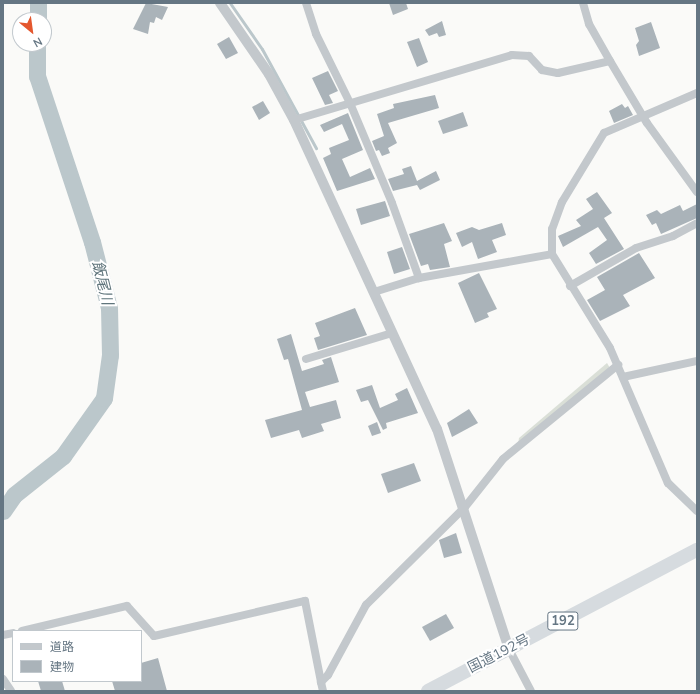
<!DOCTYPE html>
<meta charset="utf-8">
<style>
body{margin:0}
#map{position:relative;width:700px;height:694px;overflow:hidden;background:#fafaf8;font-family:"Nunito Sans","Noto Sans JP",sans-serif}
div>[style]{position:absolute}
[style*='--x']{left:calc(var(--x)*1px);top:calc(var(--y)*1px);width:calc(var(--w)*1px);rotate:calc(var(--a)*1deg)}
.green>*{inset:0;background:#dadfd7}
.stream>*{height:3px;margin:-1.5px;padding:0 1.5px;transform-origin:1.5px;border-radius:1.5px;background:#bbc7cb}
.river>*{height:17px;margin:-8.5px;padding:0 8.5px;transform-origin:8.5px;border-radius:8.5px;background:#bbc7cb}
.building>*{inset:0;background:#aab3b9}
.minor>*{height:8px;margin:-4px;padding:0 4px;transform-origin:4px;border-radius:4px;background:#c3c8cc}
.tertiary>*{height:10px;margin:-5px;padding:0 5px;transform-origin:5px;border-radius:5px;background:#c3c8cc}
.trunk>*{height:14px;margin:-7px;padding:0 7px;transform-origin:7px;border-radius:7px;background:#d6dbdf}
span{translate:-50% -50%;white-space:nowrap;text-align:center;line-height:1.15;-webkit-text-stroke:4px #fff;paint-order:stroke}
.shield-label span{padding:1px 3px;background:#fff;border:1px solid;border-radius:3px;-webkit-text-stroke-width:0}
.shield-label{font-size:13px;color:#657683;font-weight:700}
.street-label{font-size:14px;color:#657683}
.water-label{font-size:15px;color:#60757c;font-style:italic}
.frame{position:absolute;inset:0;border:4px solid #657683;pointer-events:none}
.legend{position:absolute;left:12px;top:630px;width:130px;height:52px;box-sizing:border-box;background:#fff;border:1px solid #c1c8cd;margin:0;padding:5px 7px;list-style:none;font-size:12px;color:#657683}
.legend li{display:flex;align-items:center;gap:8px;height:20px}
.legend b{width:20px;border:1px solid #c1c8cd}
.north{position:absolute;left:12px;top:12px;width:40px;height:40px;box-sizing:border-box;background:#fff;border:1px solid #c1c8cd;border-radius:50%;rotate:151deg;font-size:11px;font-weight:700;line-height:16px;text-align:center;color:#657683}
.north::after{content:'';display:block;margin:auto;width:14px;height:18px;background:#e4572e;clip-path:polygon(50% 0,100% 100%,50% 72%,0 100%)}
</style>
<div id="map">
<div class="green">
<i style="clip-path:polygon(607px 363px,610px 368px,518px 444px,519px 438px)"></i>
</div>
<div class="stream">
<i style="--x:230;--y:3;--w:56;--a:55.2"></i>
<i style="--x:262;--y:49;--w:113;--a:61.4"></i>
</div>
<div class="river">
<i style="--x:38;--y:20;--w:17;--a:-90"></i>
<i style="--x:3;--y:511;--w:19;--a:-55"></i>
<i style="--x:14;--y:495;--w:63;--a:-38.5"></i>
<i style="--x:63;--y:456;--w:71;--a:-54.7"></i>
<i style="--x:104;--y:398;--w:43;--a:-82.1"></i>
<i style="--x:110;--y:355;--w:47;--a:-91.2"></i>
<i style="--x:109;--y:308;--w:68;--a:-104.4"></i>
<i style="--x:92;--y:242;--w:175;--a:-108.3"></i>
<i style="--x:37;--y:76;--w:32;--a:-90"></i>
</div>
<div class="building">
<i style="clip-path:polygon(146px 3px,168px 7px,162px 20px,156px 17px,154px 23px,150px 22px,148px 34px,133px 29px)"></i>
<i style="clip-path:polygon(389px 3px,406px 3px,408px 9px,393px 15px)"></i>
<i style="clip-path:polygon(442px 21px,446px 35px,439px 37px,437px 33px,429px 36px,425px 30px)"></i>
<i style="clip-path:polygon(651px 22px,660px 48px,639px 56px,636px 45px,639px 41px,635px 28px)"></i>
<i style="clip-path:polygon(229px 37px,238px 53px,226px 59px,217px 44px)"></i>
<i style="clip-path:polygon(419px 38px,428px 62px,417px 67px,407px 42px)"></i>
<i style="clip-path:polygon(328px 71px,338px 91px,329px 95px,333px 103px,325px 105px,312px 78px)"></i>
<i style="clip-path:polygon(435px 95px,439px 108px,388px 123px,397px 143px,388px 148px,390px 153px,382px 156px,379px 150px,376px 151px,372px 141px,384px 136px,377px 114px,394px 108px,393px 104px)"></i>
<i style="clip-path:polygon(263px 101px,270px 113px,259px 120px,252px 107px)"></i>
<i style="clip-path:polygon(622px 104px,625px 108px,628px 106px,633px 115px,614px 123px,609px 111px)"></i>
<i style="clip-path:polygon(463px 112px,468px 126px,443px 134px,438px 121px)"></i>
<i style="clip-path:polygon(348px 113px,363px 150px,342px 159px,350px 177px,370px 168px,375px 179px,337px 191px,323px 158px,331px 154px,329px 148px,349px 140px,342px 124px,324px 132px,320px 125px)"></i>
<i style="clip-path:polygon(411px 166px,417px 181px,436px 171px,440px 180px,420px 190px,417px 185px,393px 191px,388px 179px,404px 174px,402px 169px)"></i>
<i style="clip-path:polygon(597px 192px,612px 213px,604px 218px,624px 249px,596px 264px,589px 253px,607px 240px,598px 227px,563px 247px,558px 236px,581px 226px,576px 220px,593px 209px,586px 199px)"></i>
<i style="clip-path:polygon(385px 201px,390px 216px,361px 225px,356px 209px)"></i>
<i style="clip-path:polygon(697px 204px,697px 218px,661px 234px,656px 223px,652px 225px,646px 215px,657px 210px,661px 214px,680px 205px,683px 211px)"></i>
<i style="clip-path:polygon(444px 223px,452px 241px,444px 244px,450px 267px,430px 270px,428px 264px,421px 266px,409px 234px)"></i>
<i style="clip-path:polygon(502px 223px,506px 235px,492px 240px,497px 252px,478px 259px,472px 242px,462px 247px,456px 233px,472px 227px,479px 230px)"></i>
<i style="clip-path:polygon(402px 247px,410px 269px,394px 274px,387px 252px)"></i>
<i style="clip-path:polygon(639px 253px,655px 278px,623px 295px,630px 306px,600px 321px,587px 300px,605px 290px,597px 277px)"></i>
<i style="clip-path:polygon(479px 273px,497px 309px,487px 313px,489px 317px,475px 323px,458px 283px)"></i>
<i style="clip-path:polygon(355px 308px,367px 335px,318px 350px,314px 338px,320px 336px,315px 323px)"></i>
<i style="clip-path:polygon(291px 334px,302px 371px,324px 364px,322px 360px,331px 357px,339px 382px,305px 392px,310px 407px,336px 400px,341px 418px,321px 424px,324px 431px,302px 438px,299px 430px,271px 438px,265px 420px,302px 410px,288px 359px,284px 360px,277px 339px)"></i>
<i style="clip-path:polygon(372px 385px,380px 408px,398px 400px,395px 394px,407px 388px,418px 413px,386px 423px,387px 428px,383px 430px,368px 400px,361px 402px,356px 390px)"></i>
<i style="clip-path:polygon(469px 409px,478px 423px,452px 437px,447px 423px)"></i>
<i style="clip-path:polygon(377px 422px,381px 433px,372px 436px,368px 426px)"></i>
<i style="clip-path:polygon(414px 463px,421px 481px,388px 493px,381px 474px)"></i>
<i style="clip-path:polygon(456px 533px,462px 553px,444px 558px,439px 540px)"></i>
<i style="clip-path:polygon(446px 614px,454px 628px,430px 641px,422px 627px)"></i>
<i style="clip-path:polygon(158px 658px,167px 691px,115px 691px,112px 681px,141px 681px,141px 663px)"></i>
<i style="clip-path:polygon(38px 681px,62px 681px,65px 691px,41px 691px)"></i>
</div>
<div class="minor">
<i style="--x:306;--y:3;--w:33;--a:72"></i>
<i style="--x:316;--y:34;--w:77;--a:63.8"></i>
<i style="--x:350;--y:103;--w:108;--a:67.2"></i>
<i style="--x:392;--y:203;--w:80;--a:70.2"></i>
<i style="--x:583;--y:3;--w:22;--a:74"></i>
<i style="--x:589;--y:24;--w:43;--a:60.4"></i>
<i style="--x:610;--y:61;--w:72;--a:59.2"></i>
<i style="--x:647;--y:123;--w:85;--a:54.1"></i>
<i style="--x:697;--y:93;--w:101;--a:156.7"></i>
<i style="--x:604;--y:133;--w:81;--a:121.3"></i>
<i style="--x:562;--y:202;--w:29;--a:110"></i>
<i style="--x:552;--y:229;--w:25;--a:90"></i>
<i style="--x:552;--y:254;--w:110;--a:58.3"></i>
<i style="--x:610;--y:348;--w:147;--a:66.8"></i>
<i style="--x:668;--y:483;--w:40;--a:44"></i>
<i style="--x:294;--y:120;--w:227;--a:-16.6"></i>
<i style="--x:512;--y:55;--w:17;--a:3"></i>
<i style="--x:529;--y:56;--w:19;--a:47"></i>
<i style="--x:542;--y:70;--w:16;--a:11"></i>
<i style="--x:558;--y:73;--w:53;--a:-13"></i>
<i style="--x:570;--y:286;--w:76;--a:-29.9"></i>
<i style="--x:636;--y:248;--w:39;--a:-18"></i>
<i style="--x:673;--y:236;--w:27;--a:-28"></i>
<i style="--x:374;--y:292;--w:47;--a:-17.3"></i>
<i style="--x:419;--y:278;--w:135;--a:-10.2"></i>
<i style="--x:306;--y:359;--w:90;--a:-16.8"></i>
<i style="--x:623;--y:377;--w:76;--a:-12.2"></i>
<i style="--x:22;--y:631;--w:108;--a:-13.4"></i>
<i style="--x:127;--y:606;--w:40;--a:48"></i>
<i style="--x:154;--y:636;--w:155;--a:-13.1"></i>
<i style="--x:305;--y:601;--w:83;--a:78.8"></i>
<i style="--x:3;--y:635;--w:10;--a:-11"></i>
<i style="--x:509;--y:649;--w:47;--a:62.4"></i>
<i style="--x:3;--y:679;--w:14;--a:56"></i>
<i style="--x:323;--y:691;--w:9;--a:-103"></i>
<i style="--x:321;--y:682;--w:10;--a:-45"></i>
<i style="--x:328;--y:675;--w:80;--a:-61.5"></i>
<i style="--x:366;--y:605;--w:139;--a:-44.7"></i>
<i style="--x:465;--y:507;--w:61;--a:-51.6"></i>
<i style="--x:503;--y:459;--w:149;--a:-39.3"></i>
</div>
<div class="tertiary">
<i style="--x:220;--y:3;--w:86;--a:55.4"></i>
<i style="--x:269;--y:74;--w:52;--a:61.5"></i>
<i style="--x:294;--y:120;--w:340;--a:65.2"></i>
<i style="--x:437;--y:429;--w:231;--a:71.9"></i>
</div>
<div class="trunk">
<i style="--x:428;--y:691;--w:304;--a:-27.7"></i>
</div>
<div class="shield-label">
<span style="left:563px;top:621px">192</span>
</div>
<div class="street-label">
<span style="left:499px;top:654px;rotate:-27deg">国道192号</span>
</div>
<div class="water-label">
<span style="left:102px;top:283px;rotate:76deg">飯尾川</span>
</div>
<div class="frame"></div>
<ul class="legend">
<li><b style="height:5px;background:#c3c8cc"></b>道路</li>
<li><b style="height:11px;background:#aab3b9"></b>建物</li>
</ul>
<div class="north">N</div>
</div>
